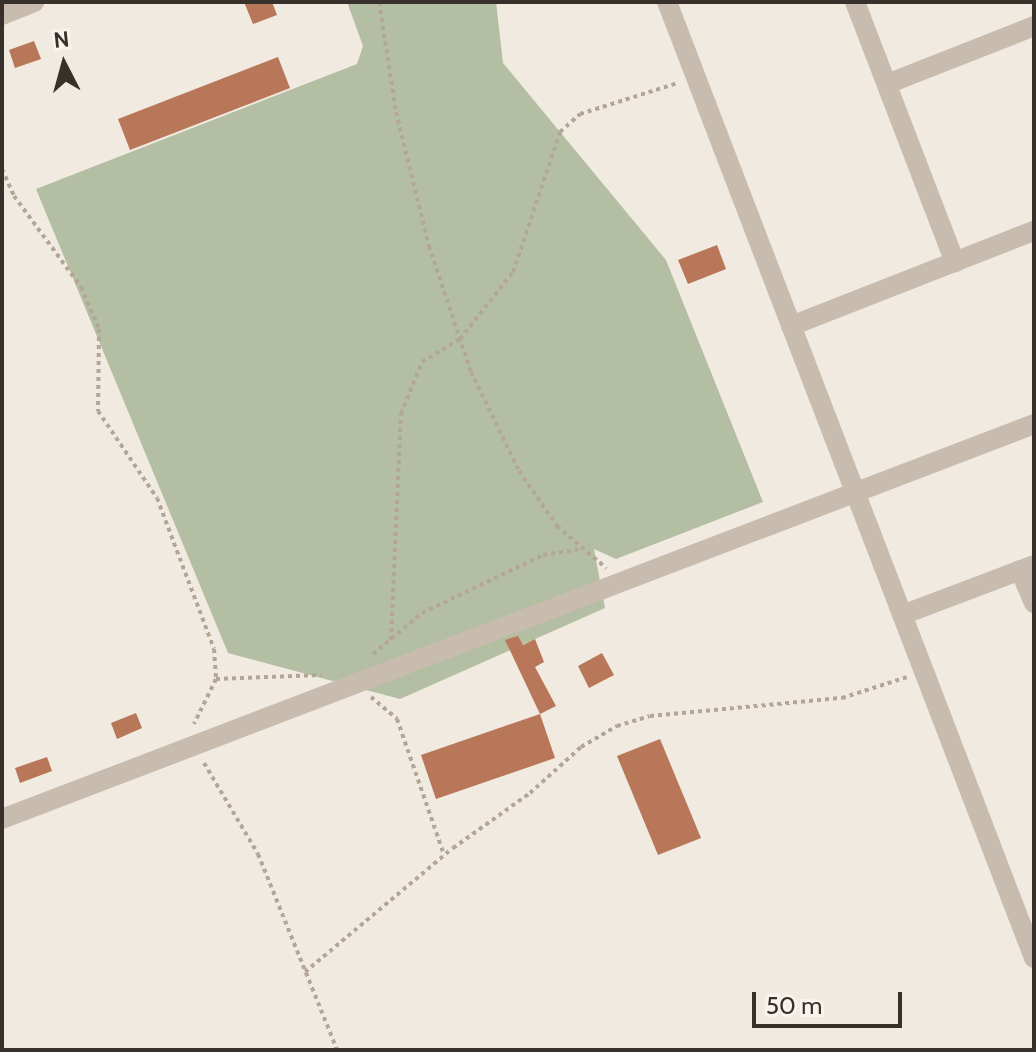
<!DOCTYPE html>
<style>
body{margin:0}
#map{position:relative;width:1036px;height:1052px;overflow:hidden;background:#f1eae1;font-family:Cabin,sans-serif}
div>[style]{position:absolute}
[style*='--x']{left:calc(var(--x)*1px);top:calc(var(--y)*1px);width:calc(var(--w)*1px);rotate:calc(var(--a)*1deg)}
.green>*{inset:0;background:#b3bea2}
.building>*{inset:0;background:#b77758}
.path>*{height:4px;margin-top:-2px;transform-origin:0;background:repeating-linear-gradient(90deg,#b3a698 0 4px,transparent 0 8px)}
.minor>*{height:20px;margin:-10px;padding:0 10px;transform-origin:10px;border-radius:10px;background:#c8bcae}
span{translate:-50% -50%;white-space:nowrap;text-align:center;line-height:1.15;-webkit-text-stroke:8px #f8f4ed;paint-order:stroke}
.frame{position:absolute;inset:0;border:4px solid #37302b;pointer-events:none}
.north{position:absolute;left:24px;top:24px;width:80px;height:80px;-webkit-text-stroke:6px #f8f4ed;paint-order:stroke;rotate:354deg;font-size:22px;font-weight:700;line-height:32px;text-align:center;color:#37302b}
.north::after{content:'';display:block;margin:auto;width:28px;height:36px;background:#37302b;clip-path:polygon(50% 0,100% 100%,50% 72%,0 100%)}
.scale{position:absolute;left:752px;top:992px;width:150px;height:36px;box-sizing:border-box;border:4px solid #37302b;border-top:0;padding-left:10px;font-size:24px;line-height:28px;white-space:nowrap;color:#37302b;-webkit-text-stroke:6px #f8f4ed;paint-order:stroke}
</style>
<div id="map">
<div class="green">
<i style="clip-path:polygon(347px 2px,496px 2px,503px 63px,666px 260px,763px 502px,616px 559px,594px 549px,605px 608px,400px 699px,228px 653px,36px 189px,357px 64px,363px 46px)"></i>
</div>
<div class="building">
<i style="clip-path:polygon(244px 2px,272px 2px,277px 15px,253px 24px)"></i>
<i style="clip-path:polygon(34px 41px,41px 59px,15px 68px,9px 50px)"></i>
<i style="clip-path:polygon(278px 57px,290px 88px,130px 150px,118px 119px)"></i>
<i style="clip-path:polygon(717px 245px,726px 269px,688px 284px,678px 260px)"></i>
<i style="clip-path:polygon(518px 636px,523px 645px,535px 639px,544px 662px,535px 667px,556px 706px,540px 714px,505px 640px)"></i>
<i style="clip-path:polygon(602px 653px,614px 675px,589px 688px,578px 666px)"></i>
<i style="clip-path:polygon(136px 713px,142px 728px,117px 739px,111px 723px)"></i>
<i style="clip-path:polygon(540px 714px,555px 758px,436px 799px,421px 755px)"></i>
<i style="clip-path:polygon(660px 739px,701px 838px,658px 855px,617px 756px)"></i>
<i style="clip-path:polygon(47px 757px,52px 771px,20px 783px,15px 768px)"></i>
</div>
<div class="path">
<i style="--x:379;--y:2;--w:111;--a:81.2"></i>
<i style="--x:396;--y:112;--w:138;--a:76.2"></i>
<i style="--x:429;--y:246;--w:133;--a:71.6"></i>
<i style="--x:471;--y:372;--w:110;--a:64.1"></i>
<i style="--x:519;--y:471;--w:67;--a:55.4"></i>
<i style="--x:557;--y:526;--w:65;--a:40.6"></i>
<i style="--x:2;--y:169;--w:30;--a:66"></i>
<i style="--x:14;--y:196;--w:113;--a:53.6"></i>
<i style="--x:81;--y:287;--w:46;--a:66.8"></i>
<i style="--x:99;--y:329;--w:82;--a:90.7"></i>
<i style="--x:98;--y:411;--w:105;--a:55.9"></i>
<i style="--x:157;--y:498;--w:161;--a:69.3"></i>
<i style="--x:214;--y:649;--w:30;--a:86"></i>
<i style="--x:216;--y:679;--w:50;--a:116.1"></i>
<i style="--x:391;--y:640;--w:226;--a:-87.5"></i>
<i style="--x:401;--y:414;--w:56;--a:-68"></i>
<i style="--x:422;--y:362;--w:44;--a:-31.2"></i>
<i style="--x:460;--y:339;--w:85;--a:-51.7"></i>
<i style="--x:513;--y:272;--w:148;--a:-71.4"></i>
<i style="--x:560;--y:132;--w:27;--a:-42"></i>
<i style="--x:580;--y:114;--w:103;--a:-17.6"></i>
<i style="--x:373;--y:654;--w:64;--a:-39.9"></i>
<i style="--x:422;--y:613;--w:134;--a:-25.6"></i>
<i style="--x:543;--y:555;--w:36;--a:-9"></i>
<i style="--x:216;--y:679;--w:105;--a:-2.2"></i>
<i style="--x:371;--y:697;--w:34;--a:40"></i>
<i style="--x:397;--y:719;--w:144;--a:70.9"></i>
<i style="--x:204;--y:763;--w:106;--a:59.3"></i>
<i style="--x:258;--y:854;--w:211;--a:68"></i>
<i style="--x:305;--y:972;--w:193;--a:-40"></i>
<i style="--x:453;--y:848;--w:95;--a:-35.5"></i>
<i style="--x:530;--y:793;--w:69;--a:-42"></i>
<i style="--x:581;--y:747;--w:42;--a:-30.3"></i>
<i style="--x:617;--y:726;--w:34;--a:-17"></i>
<i style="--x:650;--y:716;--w:193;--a:-5.4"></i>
<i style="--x:842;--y:698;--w:68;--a:-17.9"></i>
</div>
<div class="minor">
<i style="--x:667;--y:2;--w:1024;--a:69"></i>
<i style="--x:855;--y:2;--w:279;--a:69"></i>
<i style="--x:2;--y:15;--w:35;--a:-22"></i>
<i style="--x:887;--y:84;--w:158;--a:-21.5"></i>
<i style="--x:791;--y:326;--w:261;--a:-21.4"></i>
<i style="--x:1020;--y:570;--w:36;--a:67"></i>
<i style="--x:902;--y:615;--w:141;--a:-20.7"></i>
<i style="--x:2;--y:819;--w:1105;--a:-20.94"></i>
</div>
<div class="frame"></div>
<div class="north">N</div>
<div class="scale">50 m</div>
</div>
